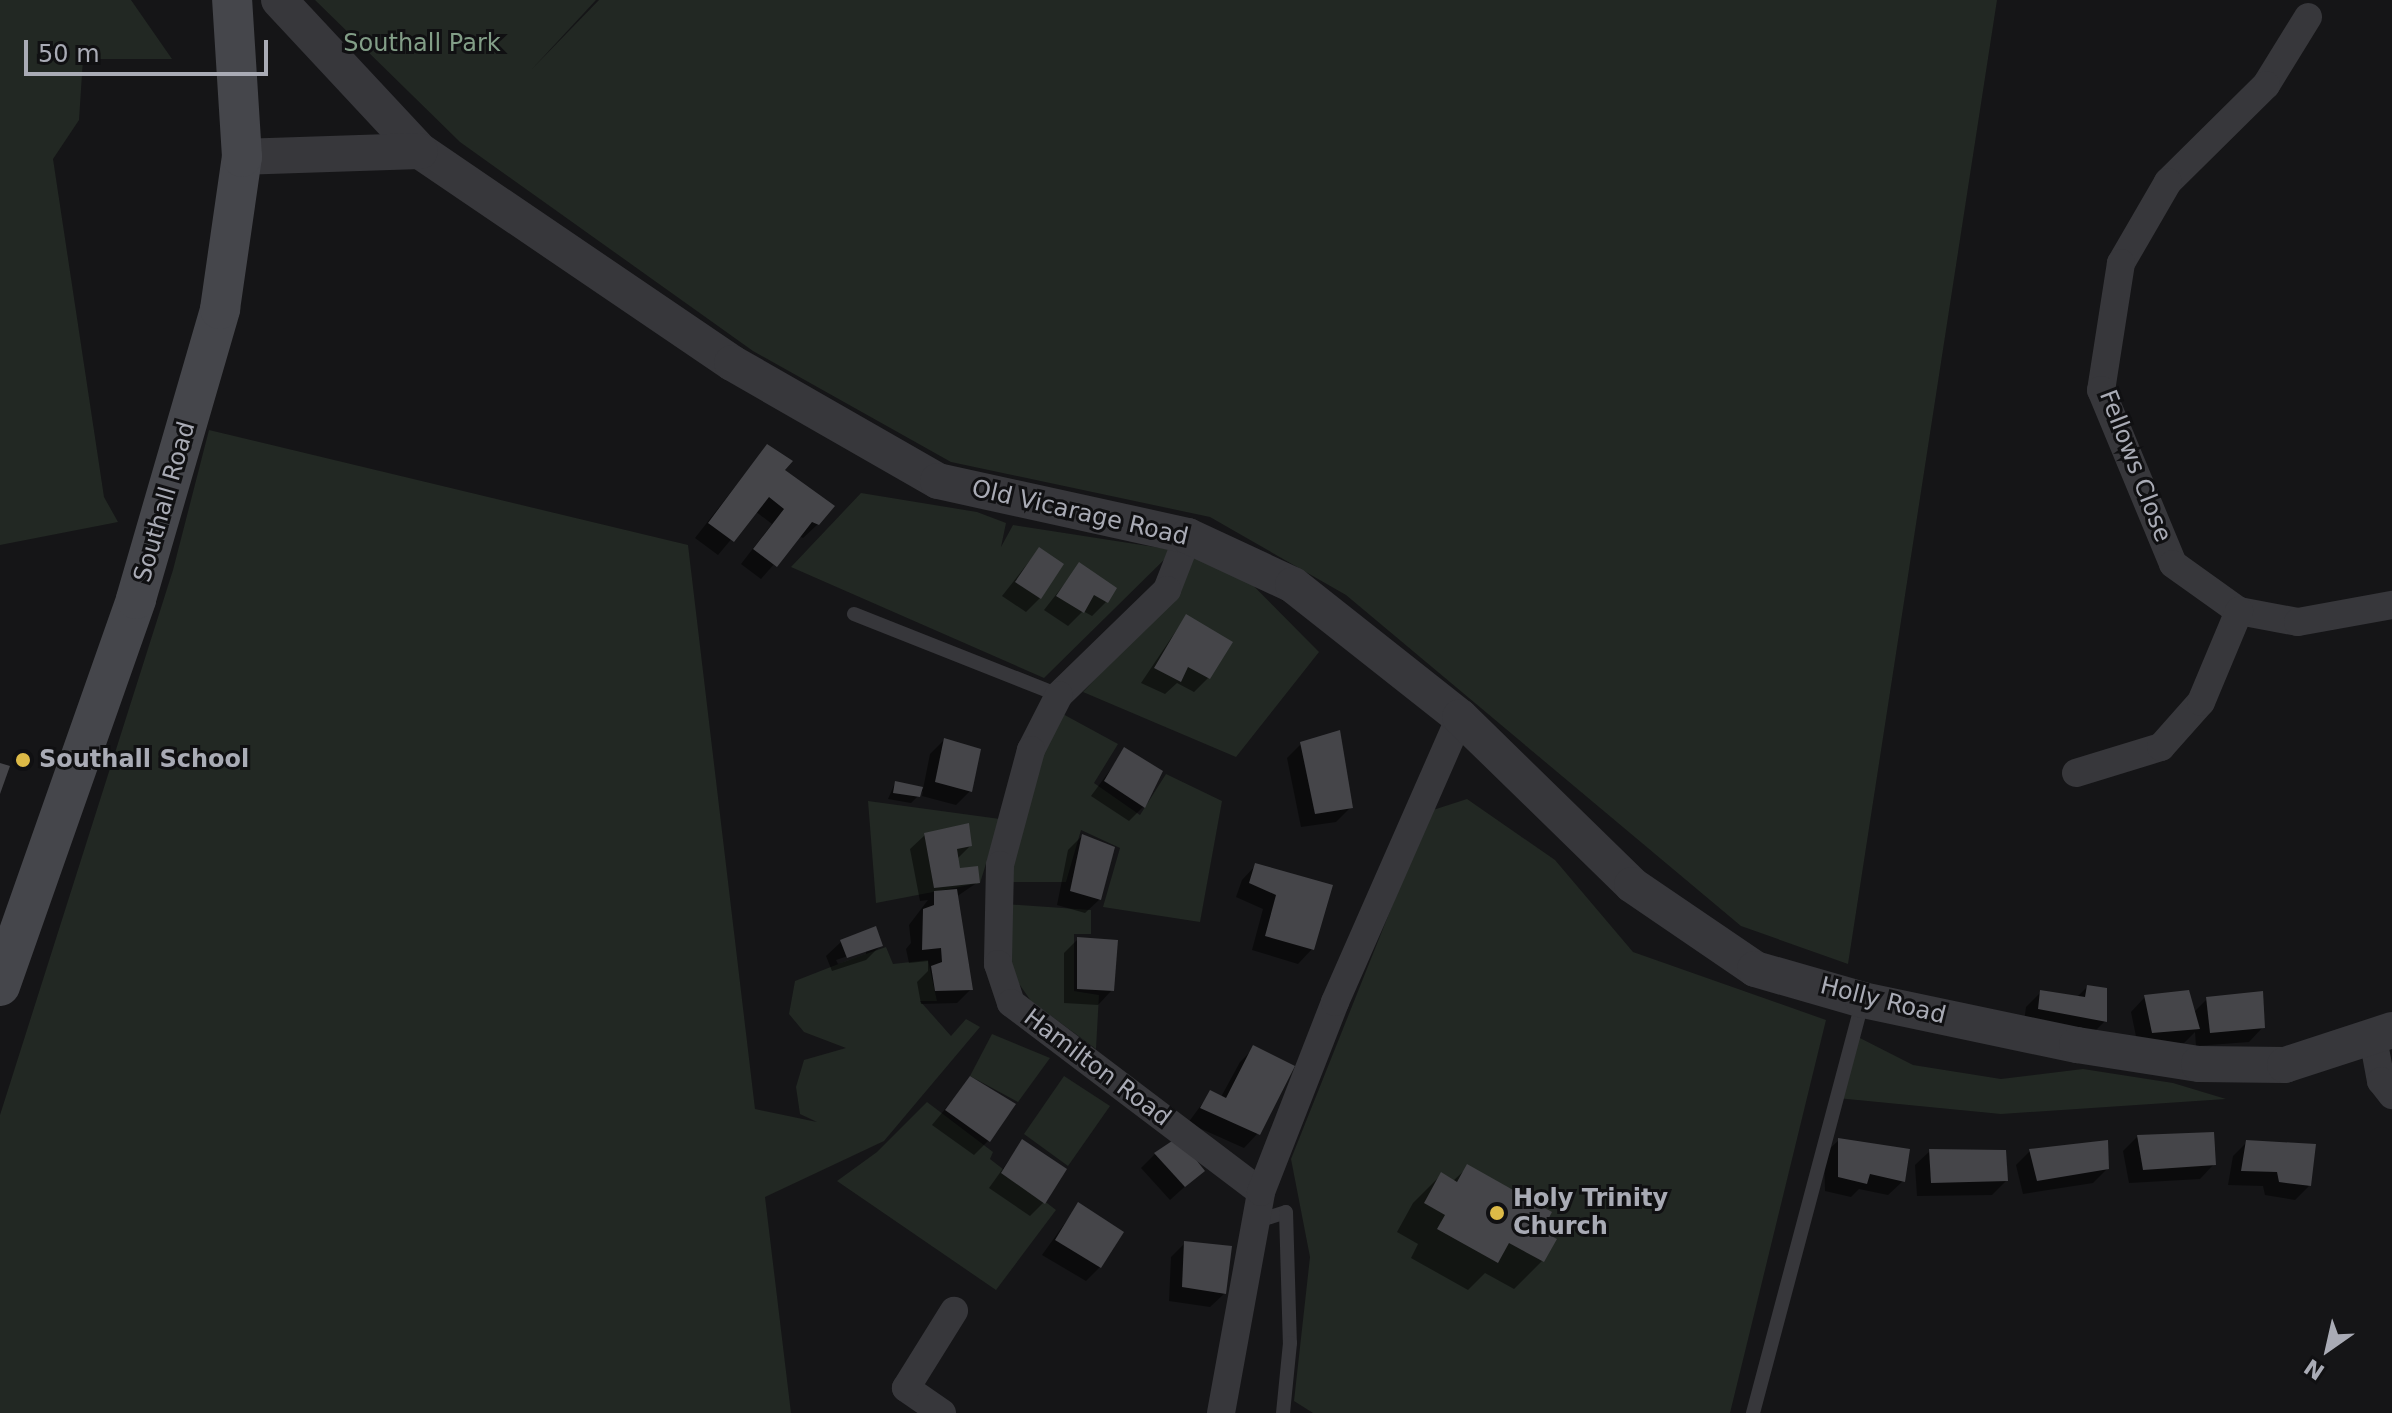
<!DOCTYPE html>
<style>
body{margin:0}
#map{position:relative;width:2392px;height:1413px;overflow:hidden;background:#151517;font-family:"DejaVu Sans",sans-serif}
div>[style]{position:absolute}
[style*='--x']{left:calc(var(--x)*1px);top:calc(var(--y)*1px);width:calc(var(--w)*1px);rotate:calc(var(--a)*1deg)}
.green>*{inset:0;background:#222823}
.shadow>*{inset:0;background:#0007}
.building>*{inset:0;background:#454549}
.service>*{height:14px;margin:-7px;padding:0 7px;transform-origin:7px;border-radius:7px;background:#37373b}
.minor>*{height:28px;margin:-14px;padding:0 14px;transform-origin:14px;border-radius:14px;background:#37373b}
.tertiary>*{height:36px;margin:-18px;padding:0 18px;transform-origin:18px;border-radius:18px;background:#37373b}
.secondary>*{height:40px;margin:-20px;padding:0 20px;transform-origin:20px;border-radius:20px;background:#45464b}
.dots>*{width:22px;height:22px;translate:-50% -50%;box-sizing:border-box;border:4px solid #101012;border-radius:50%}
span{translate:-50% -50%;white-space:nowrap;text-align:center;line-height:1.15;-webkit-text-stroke:6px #101012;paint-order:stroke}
.park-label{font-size:24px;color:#829e87}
.street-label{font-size:24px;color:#a9abb5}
.poi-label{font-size:24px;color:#a9abb5;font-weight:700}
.left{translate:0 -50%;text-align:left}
.north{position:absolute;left:2288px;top:1309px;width:80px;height:80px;-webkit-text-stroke:6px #101012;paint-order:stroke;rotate:214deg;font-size:22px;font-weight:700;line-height:32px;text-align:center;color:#a9abb5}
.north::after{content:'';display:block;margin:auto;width:28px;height:36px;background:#a9abb5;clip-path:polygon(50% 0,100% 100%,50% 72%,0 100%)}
.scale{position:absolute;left:24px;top:40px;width:244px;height:36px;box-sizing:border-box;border:4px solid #a9abb5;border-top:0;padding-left:10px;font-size:24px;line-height:28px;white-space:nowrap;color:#a9abb5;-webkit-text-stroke:6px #101012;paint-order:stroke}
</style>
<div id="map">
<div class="green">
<i style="clip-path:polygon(0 0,131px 0,172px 59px,83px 59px,79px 120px,53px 159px,104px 497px,118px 522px,0 545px)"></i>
<i style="clip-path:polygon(315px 0,596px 0,532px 69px,599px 0,1997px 0,1848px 964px,1741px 926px,1346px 595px,1210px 517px,951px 462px,753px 351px,460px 142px)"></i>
<i style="clip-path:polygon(209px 430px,688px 545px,755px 1109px,817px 1122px,800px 1114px,796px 1087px,804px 1060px,846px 1048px,804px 1032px,789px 1014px,795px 981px,846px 961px,886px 947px,893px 964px,928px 960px,937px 1001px,920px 1001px,951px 1036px,966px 1019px,980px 1027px,884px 1141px,765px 1197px,791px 1413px,0 1413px,0 1115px,173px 570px)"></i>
<i style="clip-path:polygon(861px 493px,977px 512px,1006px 523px,1001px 547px,1013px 525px,1174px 550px,1044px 678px,791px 567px)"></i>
<i style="clip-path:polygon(1190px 554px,1227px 559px,1319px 652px,1236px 757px,1083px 692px,1172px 597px)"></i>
<i style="clip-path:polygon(1061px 713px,1118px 744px,1094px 783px,1140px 815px,1166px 774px,1222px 801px,1200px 922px,1103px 907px,1120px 848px,1081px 830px,1066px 882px,1008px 882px,1035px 770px)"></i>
<i style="clip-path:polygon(1467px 799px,1555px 860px,1633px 952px,1826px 1020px,1730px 1413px,1313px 1413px,1294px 1401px,1310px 1257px,1291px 1159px,1430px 811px)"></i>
<i style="clip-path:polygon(868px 801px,1000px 819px,980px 883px,876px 903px)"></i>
<i style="clip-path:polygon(1004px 904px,1091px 910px,1091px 934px,1074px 934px,1074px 991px,1099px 995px,1096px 1049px,1031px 1001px,1003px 961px)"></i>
<i style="clip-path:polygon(992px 1034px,1050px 1058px,1018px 1102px,970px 1076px)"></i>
<i style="clip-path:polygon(1854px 1035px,1913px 1065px,2001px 1079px,2083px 1069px,2173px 1083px,2226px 1099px,2001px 1114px,1837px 1098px)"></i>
<i style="clip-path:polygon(1064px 1076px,1110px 1106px,1068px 1166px,1024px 1134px)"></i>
<i style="clip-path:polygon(927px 1102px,993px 1152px,990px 1159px,1056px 1210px,996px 1290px,837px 1181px,877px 1152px)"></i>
</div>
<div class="shadow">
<i style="clip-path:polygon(767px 446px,818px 524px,803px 538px,799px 536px,761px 579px,741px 564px,772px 524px,755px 511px,718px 555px,695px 538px)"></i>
<i style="clip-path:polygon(1039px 549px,1040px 598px,1026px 612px,1002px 596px)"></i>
<i style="clip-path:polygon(1080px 564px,1106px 602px,1092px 616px,1083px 611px,1068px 626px,1044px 610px)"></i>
<i style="clip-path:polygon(1186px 616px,1208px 678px,1194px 692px,1177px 683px,1165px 694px,1141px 683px)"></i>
<i style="clip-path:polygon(944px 740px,970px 791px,956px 805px,922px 796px,923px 791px,911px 803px,888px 799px,895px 783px,923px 789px,930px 754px)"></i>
<i style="clip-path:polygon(1301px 744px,1351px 807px,1336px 822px,1301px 827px,1287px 758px)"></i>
<i style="clip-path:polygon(1125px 750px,1161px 772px,1143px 807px,1129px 821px,1091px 796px)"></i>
<i style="clip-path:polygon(925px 835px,970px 846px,957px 859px,958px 870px,978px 882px,956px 897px,971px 989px,957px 1003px,921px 1004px,917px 982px,928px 971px,928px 961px,909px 963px,906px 949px,911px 943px,909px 925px,928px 900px,920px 901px,910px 849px)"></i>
<i style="clip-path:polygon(1082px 836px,1100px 899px,1085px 913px,1057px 905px,1068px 850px)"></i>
<i style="clip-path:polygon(1256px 865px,1331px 886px,1312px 949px,1298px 964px,1252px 950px,1263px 909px,1236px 897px,1242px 880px)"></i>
<i style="clip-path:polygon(evenodd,875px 929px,880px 946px,866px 960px,832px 971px,826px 956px,841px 942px,875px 929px,866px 950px,866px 954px,838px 964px,836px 960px,866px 950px)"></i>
<i style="clip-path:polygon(1078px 939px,1112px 990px,1098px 1005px,1064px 1003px,1064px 953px)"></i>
<i style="clip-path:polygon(2087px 987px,2105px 1021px,2091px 1035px,2024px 1022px,2026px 1007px,2040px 993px,2076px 998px)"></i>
<i style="clip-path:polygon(2145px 997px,2193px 1013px,2207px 999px,2263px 1027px,2249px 1042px,2196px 1046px,2195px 1032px,2184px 1043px,2138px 1046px,2131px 1012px)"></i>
<i style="clip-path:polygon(1254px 1048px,1258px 1133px,1244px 1148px,1188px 1123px,1210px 1093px,1221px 1097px,1240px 1062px)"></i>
<i style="clip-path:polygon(970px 1079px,988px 1141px,974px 1155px,932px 1125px)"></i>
<i style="clip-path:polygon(2137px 1137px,2214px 1164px,2200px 1179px,2129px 1183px,2123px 1151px)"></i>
<i style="clip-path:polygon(1839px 1140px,1903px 1181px,1888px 1195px,1859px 1189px,1851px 1197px,1825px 1191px,1824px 1154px)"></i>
<i style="clip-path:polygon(1022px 1142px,1044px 1202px,1030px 1216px,989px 1188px)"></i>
<i style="clip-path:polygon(2247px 1142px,2309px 1186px,2295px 1200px,2265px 1195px,2263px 1186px,2228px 1185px,2233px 1156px)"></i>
<i style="clip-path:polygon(1930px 1151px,2006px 1181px,1992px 1195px,1917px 1196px,1915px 1165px)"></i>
<i style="clip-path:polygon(2030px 1151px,2107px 1169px,2093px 1183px,2023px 1194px,2016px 1165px)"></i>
<i style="clip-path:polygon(1155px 1154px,1202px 1171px,1170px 1200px,1141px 1168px)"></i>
<i style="clip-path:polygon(1468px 1167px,1539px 1231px,1542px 1261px,1514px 1289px,1485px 1273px,1468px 1290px,1411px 1258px,1418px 1244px,1397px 1232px,1413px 1203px,1441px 1175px,1453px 1181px)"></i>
<i style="clip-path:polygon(1078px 1205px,1100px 1267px,1086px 1281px,1042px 1255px)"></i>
<i style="clip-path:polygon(1185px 1243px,1225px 1293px,1210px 1307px,1169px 1301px,1171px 1257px)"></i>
</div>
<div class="building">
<i style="clip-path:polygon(767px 444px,793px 461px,785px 470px,835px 506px,819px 525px,812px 522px,777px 567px,753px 549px,784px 509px,769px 497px,734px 542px,708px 523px)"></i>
<i style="clip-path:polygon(1039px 547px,1064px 564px,1041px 599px,1015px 582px)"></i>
<i style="clip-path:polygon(1079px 562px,1117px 588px,1108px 603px,1094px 595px,1084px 613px,1056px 596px)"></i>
<i style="clip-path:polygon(1186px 614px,1233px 642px,1210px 679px,1188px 667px,1181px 682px,1154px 668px)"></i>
<i style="clip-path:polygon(1340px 730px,1353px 808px,1315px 814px,1300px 742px)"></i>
<i style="clip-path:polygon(944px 738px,981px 749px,972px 792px,935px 782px)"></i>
<i style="clip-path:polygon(1124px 747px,1163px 771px,1145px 808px,1104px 781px)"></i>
<i style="clip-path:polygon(0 763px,10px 766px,0 794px)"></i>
<i style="clip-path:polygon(895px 781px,923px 787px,920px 797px,893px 793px)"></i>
<i style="clip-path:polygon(969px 823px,972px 846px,957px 849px,960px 868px,978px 866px,980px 883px,934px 888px,924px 833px)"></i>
<i style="clip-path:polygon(1082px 834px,1115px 847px,1101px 900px,1070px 891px)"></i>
<i style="clip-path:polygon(1255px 863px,1333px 885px,1314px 950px,1265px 936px,1276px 895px,1249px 883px)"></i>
<i style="clip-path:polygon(957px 889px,973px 990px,935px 991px,931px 966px,942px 962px,941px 948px,922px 950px,923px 909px,934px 905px,934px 891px)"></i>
<i style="clip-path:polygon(876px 926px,883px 946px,847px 958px,840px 940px)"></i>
<i style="clip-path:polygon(1077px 937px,1118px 940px,1114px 991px,1077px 989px)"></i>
<i style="clip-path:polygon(2087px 985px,2107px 988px,2107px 1022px,2038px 1009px,2040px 990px,2085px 997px)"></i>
<i style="clip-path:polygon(2189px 990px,2200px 1029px,2152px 1033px,2144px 995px)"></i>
<i style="clip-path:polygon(2263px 991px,2265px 1028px,2210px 1033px,2206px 997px)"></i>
<i style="clip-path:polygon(1253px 1045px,1295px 1066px,1260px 1135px,1200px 1108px,1210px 1090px,1226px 1098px)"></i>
<i style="clip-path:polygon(970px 1076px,1016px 1104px,990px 1142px,945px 1110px)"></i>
<i style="clip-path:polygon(2214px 1132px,2216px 1165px,2143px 1170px,2137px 1135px)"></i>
<i style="clip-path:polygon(1178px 1137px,1205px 1171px,1185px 1187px,1154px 1153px)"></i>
<i style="clip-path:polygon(1838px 1138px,1910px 1149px,1905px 1182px,1870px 1174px,1867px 1184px,1838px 1177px)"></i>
<i style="clip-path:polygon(1022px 1139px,1067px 1169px,1045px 1204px,1001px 1173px)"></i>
<i style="clip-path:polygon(2108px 1140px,2109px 1169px,2037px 1181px,2029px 1149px)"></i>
<i style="clip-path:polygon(2246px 1140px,2316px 1144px,2311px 1186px,2279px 1182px,2277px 1172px,2241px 1171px)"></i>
<i style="clip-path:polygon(1929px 1149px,2006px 1150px,2008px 1181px,1931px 1183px)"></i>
<i style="clip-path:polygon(1467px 1164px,1552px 1212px,1542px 1231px,1557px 1239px,1544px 1262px,1509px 1243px,1498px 1263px,1437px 1229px,1445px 1215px,1424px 1203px,1441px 1172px,1457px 1182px)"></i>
<i style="clip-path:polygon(1078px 1202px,1124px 1232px,1101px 1268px,1055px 1240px)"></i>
<i style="clip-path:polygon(1184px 1241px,1232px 1246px,1226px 1294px,1182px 1287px)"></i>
</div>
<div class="service">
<i style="--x:854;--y:614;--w:220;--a:21.6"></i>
<i style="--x:1258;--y:1221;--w:29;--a:-18"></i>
<i style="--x:1286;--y:1212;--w:131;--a:88.3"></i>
<i style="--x:1290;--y:1343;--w:70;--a:95.7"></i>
<i style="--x:1753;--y:1413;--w:426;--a:-75.1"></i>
</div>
<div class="minor">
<i style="--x:2308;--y:17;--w:80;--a:121.7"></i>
<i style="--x:2266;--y:85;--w:138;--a:135.3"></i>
<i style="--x:2168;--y:182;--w:94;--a:120.1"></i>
<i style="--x:2121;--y:263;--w:129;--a:98.9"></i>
<i style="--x:2101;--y:390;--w:188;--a:67.5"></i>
<i style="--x:2173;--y:564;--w:81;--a:35.5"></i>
<i style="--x:2239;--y:611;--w:60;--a:10.6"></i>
<i style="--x:2298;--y:622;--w:96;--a:-10.3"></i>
<i style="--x:1188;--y:536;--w:58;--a:111.3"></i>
<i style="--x:1167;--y:590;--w:151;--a:135.8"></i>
<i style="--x:1059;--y:695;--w:62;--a:117"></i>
<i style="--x:1031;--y:750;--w:119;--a:105.1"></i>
<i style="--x:1000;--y:865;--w:99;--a:91.2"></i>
<i style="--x:998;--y:964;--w:41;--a:71.6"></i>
<i style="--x:1011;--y:1003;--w:313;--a:37.1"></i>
<i style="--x:2076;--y:773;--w:89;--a:-17"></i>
<i style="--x:2161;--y:747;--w:60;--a:-48.4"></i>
<i style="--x:2201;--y:702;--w:99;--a:-67.3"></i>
<i style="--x:2373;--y:1038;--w:44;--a:79.5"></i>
<i style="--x:2381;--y:1081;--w:18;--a:52"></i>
<i style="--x:942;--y:1413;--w:44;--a:-145.2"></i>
<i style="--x:906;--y:1388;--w:91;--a:-58.1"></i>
<i style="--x:1221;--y:1413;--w:225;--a:-79.7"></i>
<i style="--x:1261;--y:1192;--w:204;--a:-68.7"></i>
<i style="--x:1335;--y:1002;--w:311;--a:-66.3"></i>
</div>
<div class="tertiary">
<i style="--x:279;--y:0;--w:207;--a:47"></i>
<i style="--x:420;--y:151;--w:377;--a:34.2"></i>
<i style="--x:732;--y:363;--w:237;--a:29.8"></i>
<i style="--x:938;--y:481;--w:256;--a:12.4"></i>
<i style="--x:1188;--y:536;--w:116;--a:25"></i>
<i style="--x:1293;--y:585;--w:213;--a:38.3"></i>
<i style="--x:1460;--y:717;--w:240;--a:44.3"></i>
<i style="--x:1632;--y:885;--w:149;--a:34.3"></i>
<i style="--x:1755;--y:969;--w:112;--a:16"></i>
<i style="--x:1863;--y:1000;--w:219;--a:11.9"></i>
<i style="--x:2077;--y:1045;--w:123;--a:8.9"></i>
<i style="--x:2199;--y:1064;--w:86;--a:0.7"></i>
<i style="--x:2285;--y:1065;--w:113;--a:-18.1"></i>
<i style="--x:242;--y:157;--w:178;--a:-1.9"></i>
</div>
<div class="secondary">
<i style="--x:0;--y:986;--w:410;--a:-70.6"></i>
<i style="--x:136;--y:599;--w:302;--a:-73.8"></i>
<i style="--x:220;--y:309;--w:154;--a:-81.8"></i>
<i style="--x:242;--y:157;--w:157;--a:-93.6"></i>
</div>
<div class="dots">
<i style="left:23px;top:760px;background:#ddba47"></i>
<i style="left:1497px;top:1213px;background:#ddba47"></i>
</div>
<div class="park-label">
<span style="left:422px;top:44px">Southall Park</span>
</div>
<div class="street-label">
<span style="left:2135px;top:466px;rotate:69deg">Fellows Close</span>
<span style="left:165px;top:502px;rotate:-74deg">Southall Road</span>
<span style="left:1080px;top:513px;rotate:13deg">Old Vicarage Road</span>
<span style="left:1883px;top:1001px;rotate:14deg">Holly Road</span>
<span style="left:1097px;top:1068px;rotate:37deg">Hamilton Road</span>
</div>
<div class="poi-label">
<span class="left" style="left:39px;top:760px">Southall School</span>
<span class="left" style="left:1513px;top:1213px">Holy Trinity<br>Church</span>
</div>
<div class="north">N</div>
<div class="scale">50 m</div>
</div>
